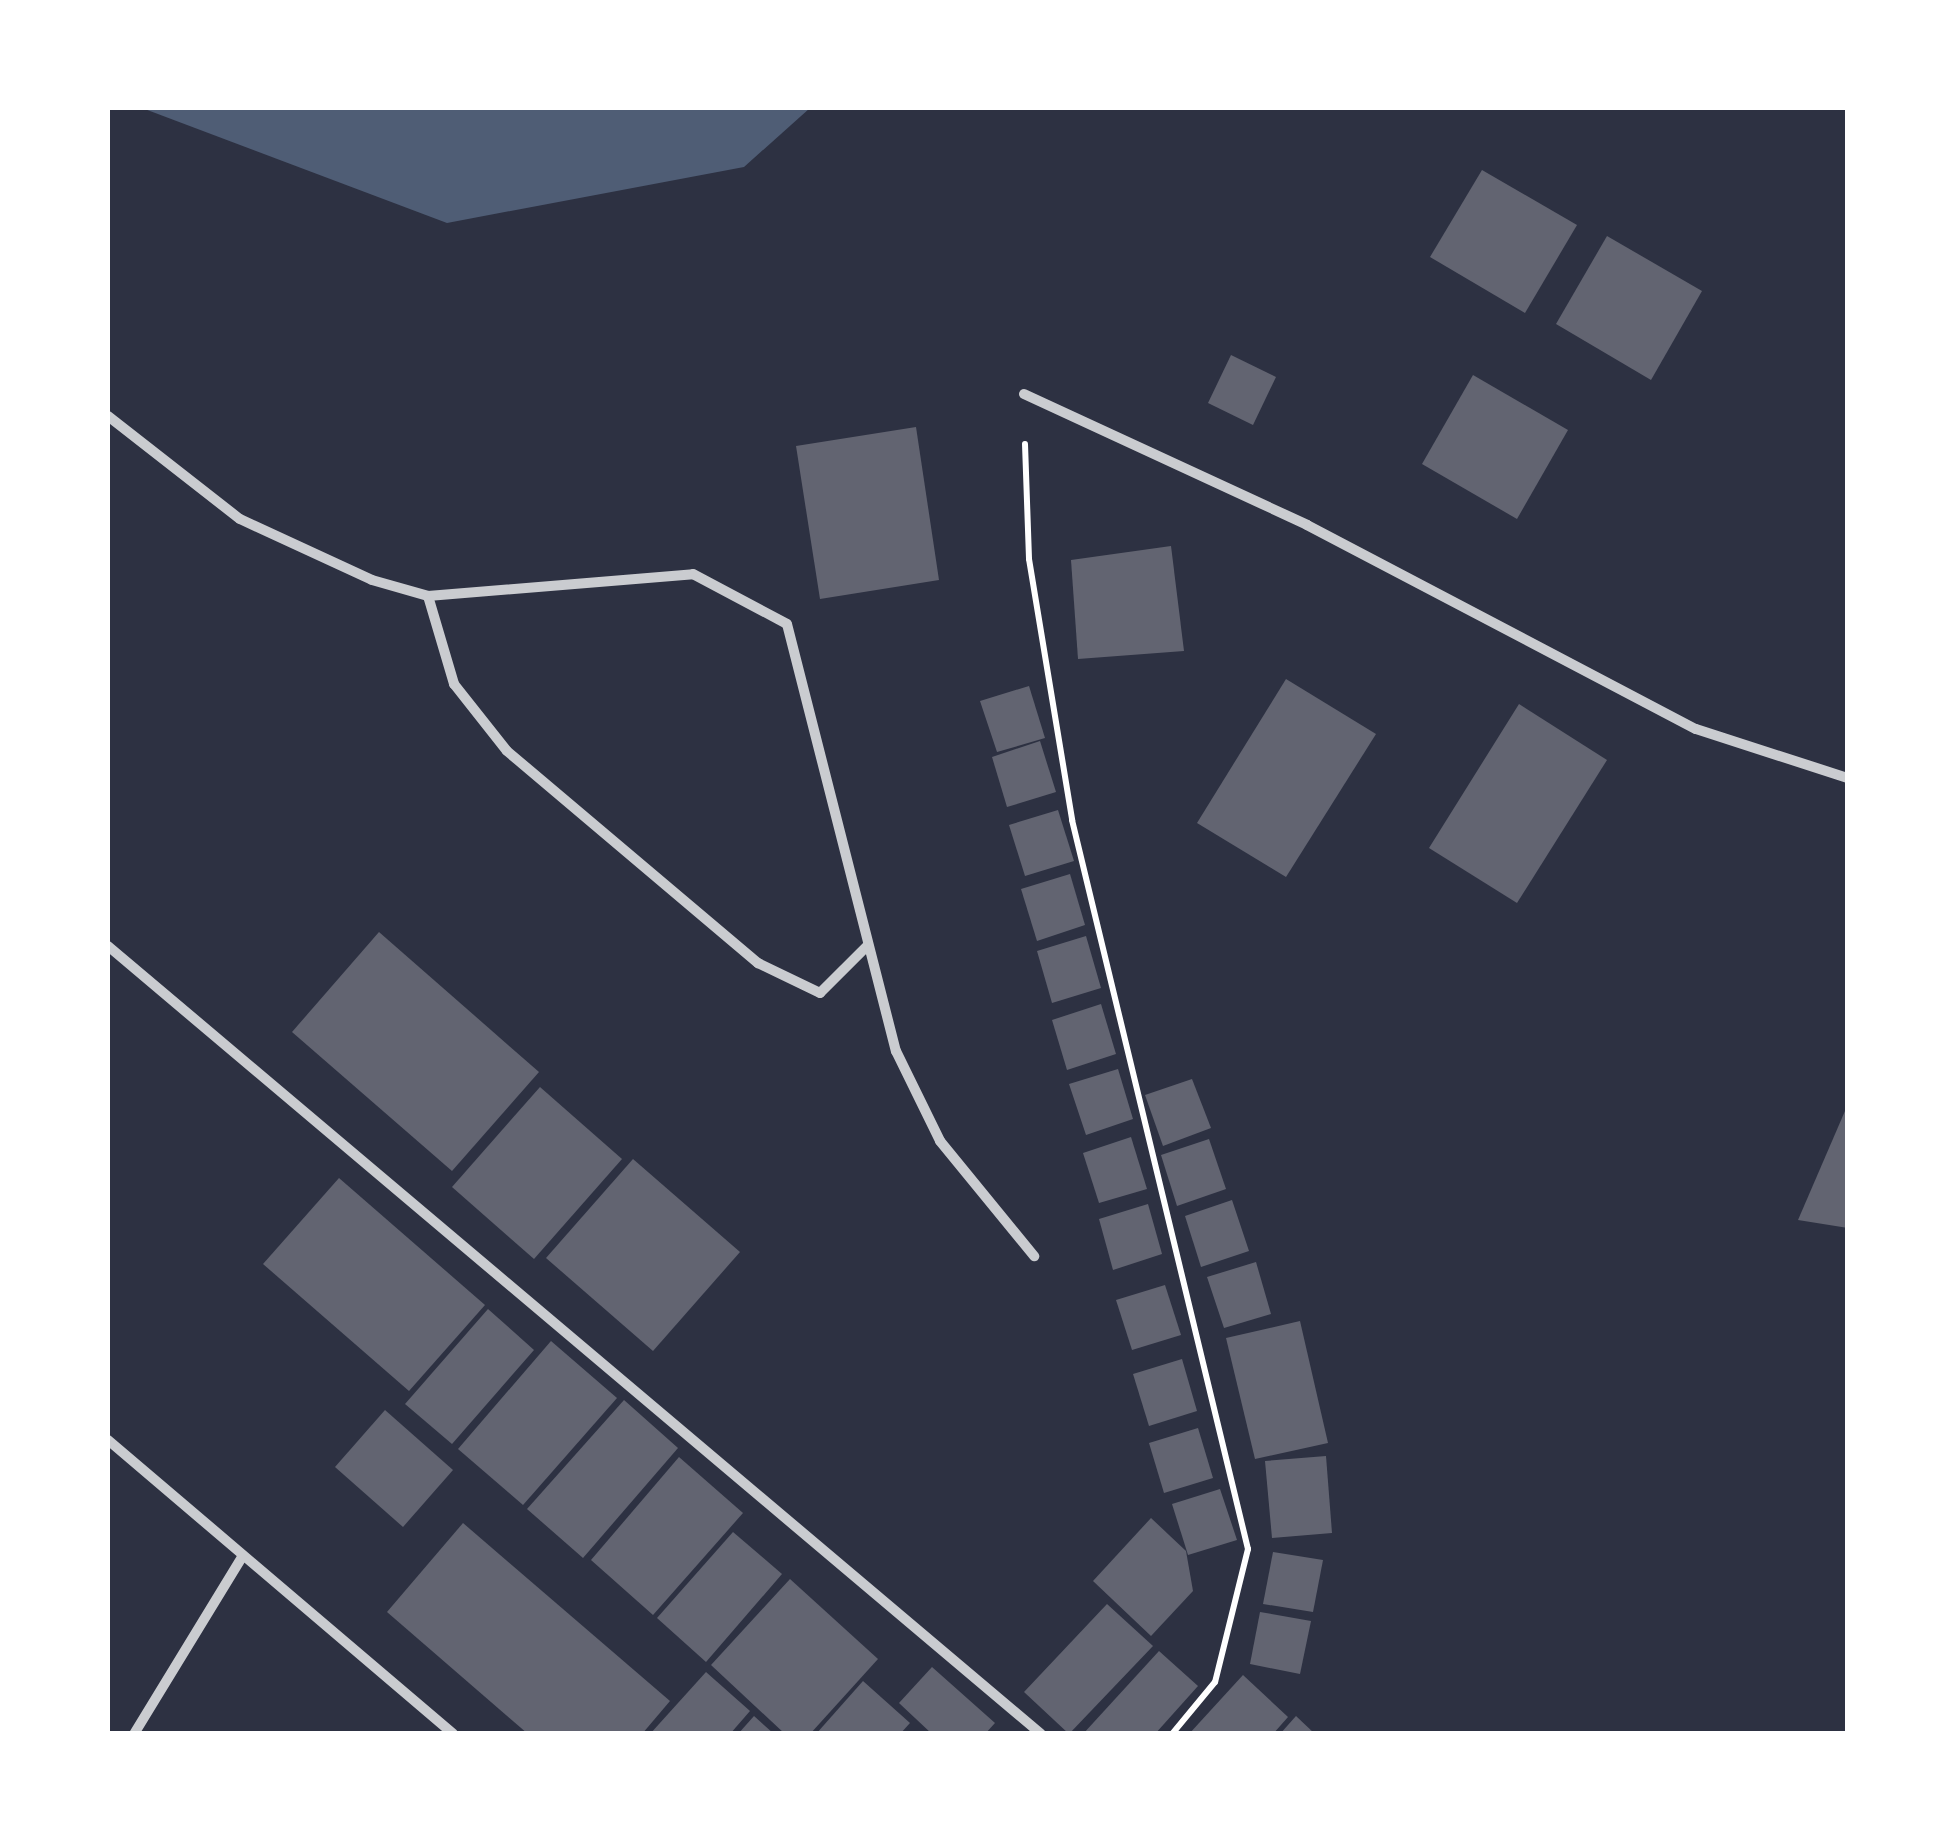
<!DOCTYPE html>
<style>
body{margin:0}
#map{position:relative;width:1955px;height:1841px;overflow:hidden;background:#2d3142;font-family:"Noto Serif",serif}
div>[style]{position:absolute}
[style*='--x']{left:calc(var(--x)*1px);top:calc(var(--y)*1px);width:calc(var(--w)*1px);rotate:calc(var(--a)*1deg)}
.water>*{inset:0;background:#4f5d75}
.building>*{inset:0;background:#626471}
.path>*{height:6px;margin:-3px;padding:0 3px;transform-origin:3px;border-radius:3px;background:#fff}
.minor>*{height:10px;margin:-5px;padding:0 5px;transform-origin:5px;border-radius:5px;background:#caccd0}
span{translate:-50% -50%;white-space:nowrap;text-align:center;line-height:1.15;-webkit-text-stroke:8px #fff;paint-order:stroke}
.frame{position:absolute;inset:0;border:110px solid #fff;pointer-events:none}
</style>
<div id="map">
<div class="water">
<i style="clip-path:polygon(142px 108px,810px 108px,744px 167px,447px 223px)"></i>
</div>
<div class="building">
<i style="clip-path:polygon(1482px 170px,1577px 225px,1525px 313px,1430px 257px)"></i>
<i style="clip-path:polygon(1607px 236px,1702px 291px,1651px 380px,1556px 324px)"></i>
<i style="clip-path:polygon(1231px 355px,1276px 377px,1253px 425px,1208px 403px)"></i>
<i style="clip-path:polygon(1473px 375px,1568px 430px,1517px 519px,1422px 464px)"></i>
<i style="clip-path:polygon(916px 427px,939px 580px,820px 599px,796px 446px)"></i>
<i style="clip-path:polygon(1171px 546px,1184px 651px,1078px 659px,1071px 560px)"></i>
<i style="clip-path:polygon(1286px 679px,1376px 734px,1286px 877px,1197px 823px)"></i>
<i style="clip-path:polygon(1029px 686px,1045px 738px,997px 752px,980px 701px)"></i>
<i style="clip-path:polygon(1519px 704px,1607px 760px,1517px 903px,1429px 848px)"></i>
<i style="clip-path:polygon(1040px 741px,1056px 792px,1007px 807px,992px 757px)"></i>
<i style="clip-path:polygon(1058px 810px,1074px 861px,1025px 876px,1009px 825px)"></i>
<i style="clip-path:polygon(1070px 874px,1085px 925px,1037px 941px,1021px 889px)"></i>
<i style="clip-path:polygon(379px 932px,539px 1072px,452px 1171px,292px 1032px)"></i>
<i style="clip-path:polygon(1086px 936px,1101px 988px,1052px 1003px,1037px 951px)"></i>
<i style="clip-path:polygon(1101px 1004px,1116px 1054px,1067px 1070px,1052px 1020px)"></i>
<i style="clip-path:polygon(1118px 1069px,1133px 1119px,1086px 1135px,1069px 1084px)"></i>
<i style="clip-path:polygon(1192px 1079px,1211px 1128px,1163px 1146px,1145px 1095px)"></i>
<i style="clip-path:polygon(540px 1087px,622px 1159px,534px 1259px,452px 1187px)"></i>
<i style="clip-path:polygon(1848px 1104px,1848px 1228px,1798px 1220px)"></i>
<i style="clip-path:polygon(1131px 1137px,1147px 1189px,1099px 1203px,1083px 1153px)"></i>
<i style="clip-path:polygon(1209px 1139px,1226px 1189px,1177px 1206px,1161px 1155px)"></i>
<i style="clip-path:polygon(633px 1159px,740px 1252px,653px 1351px,546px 1258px)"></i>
<i style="clip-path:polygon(339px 1178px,485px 1305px,409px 1391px,263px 1264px)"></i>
<i style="clip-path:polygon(1232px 1200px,1249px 1251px,1201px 1267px,1185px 1216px)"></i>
<i style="clip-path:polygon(1148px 1204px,1162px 1254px,1113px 1270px,1099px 1219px)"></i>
<i style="clip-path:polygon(1256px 1262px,1271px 1314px,1224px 1328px,1207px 1277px)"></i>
<i style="clip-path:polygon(1165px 1285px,1181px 1335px,1132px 1350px,1116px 1300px)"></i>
<i style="clip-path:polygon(488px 1309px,534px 1350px,452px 1444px,405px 1404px)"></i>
<i style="clip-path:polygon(1300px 1321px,1328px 1443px,1255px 1459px,1226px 1338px)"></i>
<i style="clip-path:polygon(551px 1341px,617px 1398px,523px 1505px,458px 1449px)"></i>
<i style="clip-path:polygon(1182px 1359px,1197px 1411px,1149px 1426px,1133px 1374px)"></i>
<i style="clip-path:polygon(624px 1400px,678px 1448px,583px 1558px,527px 1509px)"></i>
<i style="clip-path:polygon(385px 1410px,453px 1470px,403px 1527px,335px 1467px)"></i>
<i style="clip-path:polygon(1198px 1428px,1213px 1478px,1164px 1493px,1149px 1443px)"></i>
<i style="clip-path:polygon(1326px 1456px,1332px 1533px,1272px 1538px,1265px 1461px)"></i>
<i style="clip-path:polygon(679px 1457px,743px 1513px,653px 1615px,591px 1560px)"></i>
<i style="clip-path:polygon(1220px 1489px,1237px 1540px,1188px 1555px,1172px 1504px)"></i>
<i style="clip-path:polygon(1151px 1518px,1186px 1551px,1193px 1591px,1151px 1636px,1093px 1581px)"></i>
<i style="clip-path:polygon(463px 1523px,670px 1701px,642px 1734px,528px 1734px,387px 1612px)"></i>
<i style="clip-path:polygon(733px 1532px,782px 1574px,706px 1662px,657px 1618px)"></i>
<i style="clip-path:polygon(1273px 1552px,1323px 1560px,1313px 1612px,1263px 1604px)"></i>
<i style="clip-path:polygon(790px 1579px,878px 1659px,810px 1734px,785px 1734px,711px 1665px)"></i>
<i style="clip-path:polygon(1107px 1604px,1153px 1646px,1069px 1734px,1024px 1692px)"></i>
<i style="clip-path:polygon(1260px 1612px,1311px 1621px,1300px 1674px,1250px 1664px)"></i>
<i style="clip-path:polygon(1159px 1651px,1198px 1686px,1155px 1734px,1083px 1734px)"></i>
<i style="clip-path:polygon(932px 1667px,995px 1723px,985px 1734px,932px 1734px,899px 1703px)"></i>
<i style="clip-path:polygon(706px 1672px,750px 1711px,730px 1734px,650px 1734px)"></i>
<i style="clip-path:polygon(1243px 1675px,1288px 1717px,1273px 1734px,1189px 1734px)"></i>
<i style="clip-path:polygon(863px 1681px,910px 1723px,900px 1734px,816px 1734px)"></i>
<i style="clip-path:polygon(754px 1716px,774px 1734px,738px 1734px)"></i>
<i style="clip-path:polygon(1296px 1716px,1315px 1734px,1280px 1734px)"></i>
</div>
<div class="path">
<i style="--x:1025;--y:444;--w:115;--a:88"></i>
<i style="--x:1029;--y:559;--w:265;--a:80.6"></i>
<i style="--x:1072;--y:820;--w:750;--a:76.43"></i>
<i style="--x:1248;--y:1549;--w:137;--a:103.9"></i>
<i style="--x:1215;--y:1682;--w:67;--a:129.6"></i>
</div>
<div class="minor">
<i style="--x:1024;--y:394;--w:312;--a:24.8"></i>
<i style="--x:1307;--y:525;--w:439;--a:27.7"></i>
<i style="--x:1696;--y:729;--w:160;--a:17.9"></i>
<i style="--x:108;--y:416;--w:167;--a:38"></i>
<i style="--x:240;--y:519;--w:145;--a:24.8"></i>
<i style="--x:372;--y:580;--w:58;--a:15.9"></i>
<i style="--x:428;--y:596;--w:266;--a:-4.7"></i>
<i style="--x:693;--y:574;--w:106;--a:28"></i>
<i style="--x:787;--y:624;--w:441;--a:75.7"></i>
<i style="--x:896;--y:1051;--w:100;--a:63.9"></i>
<i style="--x:940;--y:1141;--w:149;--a:50.7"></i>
<i style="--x:428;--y:596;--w:92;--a:73.5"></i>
<i style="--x:454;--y:684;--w:85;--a:51.7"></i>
<i style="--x:507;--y:751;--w:329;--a:40.2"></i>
<i style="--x:758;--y:963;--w:69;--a:25.8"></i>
<i style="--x:820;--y:993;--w:68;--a:-45"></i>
<i style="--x:108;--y:946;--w:1221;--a:40.18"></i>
<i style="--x:108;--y:1440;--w:453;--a:40.4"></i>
<i style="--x:134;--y:1734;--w:207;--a:-58.6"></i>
</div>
<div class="frame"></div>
</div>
